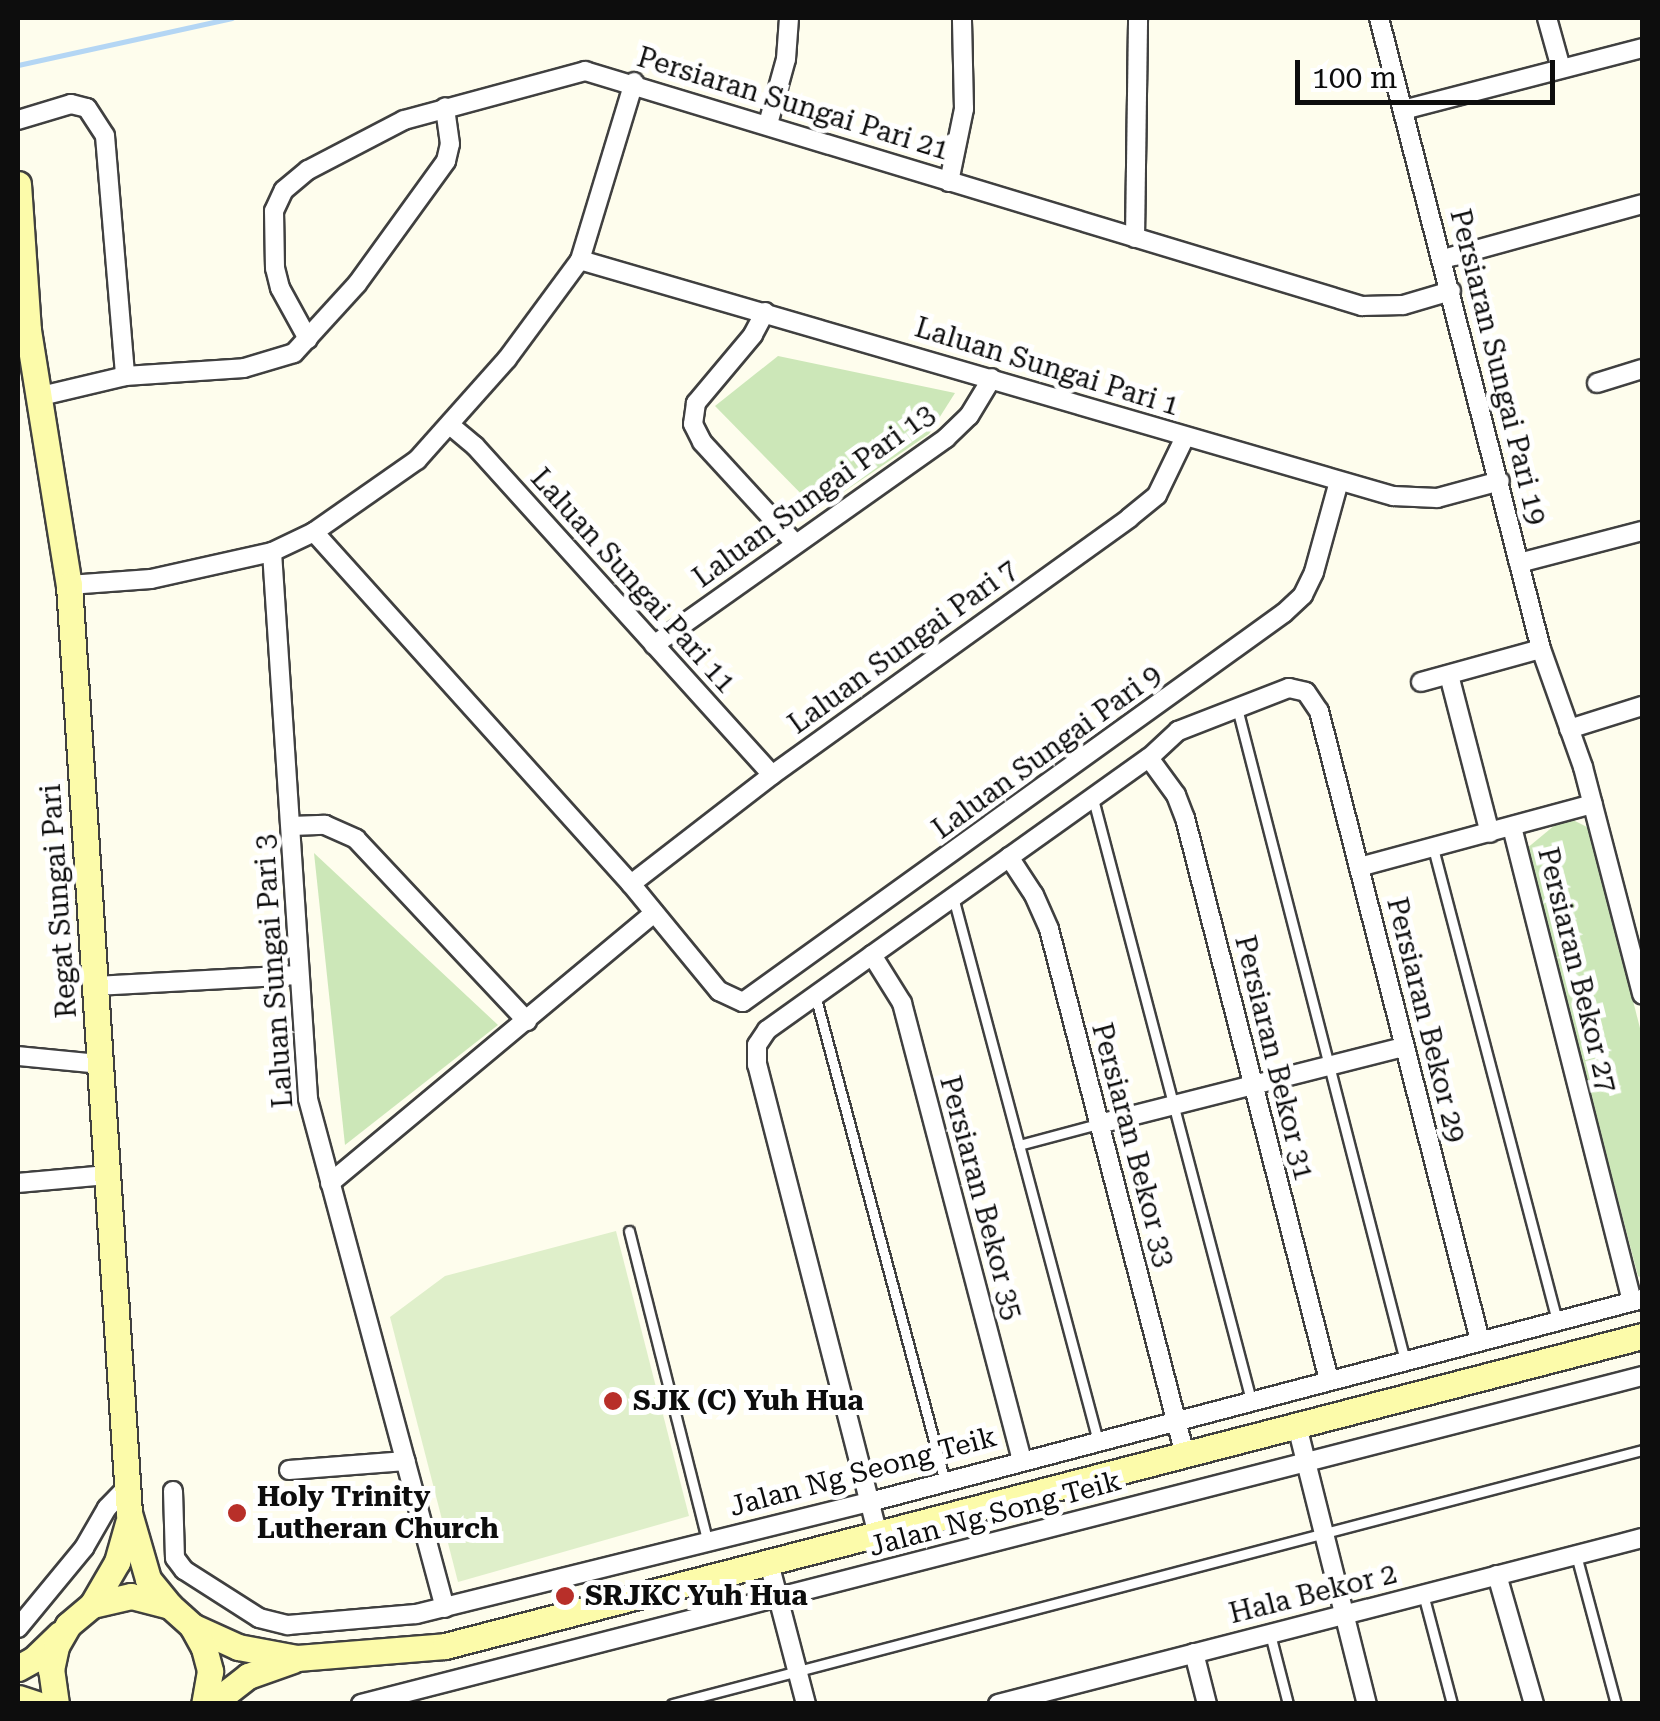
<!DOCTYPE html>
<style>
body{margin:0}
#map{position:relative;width:1660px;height:1721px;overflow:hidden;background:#fefded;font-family:"Roboto Serif",serif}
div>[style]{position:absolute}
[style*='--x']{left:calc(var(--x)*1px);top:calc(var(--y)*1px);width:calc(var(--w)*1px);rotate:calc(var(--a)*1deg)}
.green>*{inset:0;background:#cce7b8}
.pitch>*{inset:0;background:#dfefca}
.stream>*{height:5px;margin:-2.5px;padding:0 2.5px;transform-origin:2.5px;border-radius:2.5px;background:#b4d6f4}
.roads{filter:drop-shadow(2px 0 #404040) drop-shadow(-2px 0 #404040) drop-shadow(0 2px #404040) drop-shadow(0 -2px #404040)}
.lane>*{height:9px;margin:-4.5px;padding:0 4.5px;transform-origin:4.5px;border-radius:4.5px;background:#fff}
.street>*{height:18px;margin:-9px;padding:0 9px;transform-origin:9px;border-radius:9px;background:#fff}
.secondary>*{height:25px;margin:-12.5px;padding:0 12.5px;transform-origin:12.5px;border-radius:12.5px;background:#fcfbaa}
.dots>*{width:28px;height:28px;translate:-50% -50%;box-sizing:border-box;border:5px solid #fff;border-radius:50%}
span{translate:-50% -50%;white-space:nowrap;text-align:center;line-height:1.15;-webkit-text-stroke:10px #fff;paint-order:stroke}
.street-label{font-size:28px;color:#0d0d0d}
.poi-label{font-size:28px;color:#0d0d0d;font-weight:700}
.left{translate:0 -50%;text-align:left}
.frame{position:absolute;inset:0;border:20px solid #0d0d0d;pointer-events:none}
.scale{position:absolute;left:1295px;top:60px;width:260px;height:45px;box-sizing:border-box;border:5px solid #0d0d0d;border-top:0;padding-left:12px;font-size:30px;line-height:35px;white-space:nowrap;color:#0d0d0d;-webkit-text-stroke:8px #fff;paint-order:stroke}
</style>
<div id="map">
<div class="green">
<i style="clip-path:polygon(778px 356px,955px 393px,929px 434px,817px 510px,715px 406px)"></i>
<i style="clip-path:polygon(1573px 820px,1589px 828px,1642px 1036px,1642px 1278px,1638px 1276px,1526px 849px,1555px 825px)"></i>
<i style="clip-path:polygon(314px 853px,498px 1025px,345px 1145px)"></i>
</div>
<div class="pitch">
<i style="clip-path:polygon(616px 1231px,689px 1516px,458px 1582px,390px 1317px,445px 1276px)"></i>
</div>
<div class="stream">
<i style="--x:18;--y:65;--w:219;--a:-12.4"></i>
</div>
<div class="roads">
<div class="lane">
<i style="--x:1237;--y:708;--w:674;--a:75.57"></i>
<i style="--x:1093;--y:799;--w:621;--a:75.27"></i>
<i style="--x:1433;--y:848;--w:490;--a:75.3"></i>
<i style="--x:953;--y:897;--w:563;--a:75.08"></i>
<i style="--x:815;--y:995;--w:504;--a:75.05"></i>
<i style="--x:1019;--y:1145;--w:82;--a:-14.9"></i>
<i style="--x:629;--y:1231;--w:322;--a:75.8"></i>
<i style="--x:1576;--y:1555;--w:154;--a:75"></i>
<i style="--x:1423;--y:1594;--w:114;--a:75.2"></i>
<i style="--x:1270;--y:1634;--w:72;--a:75.6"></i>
<i style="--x:672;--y:1704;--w:1003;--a:-14.67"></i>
</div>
<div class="street">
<i style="--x:1379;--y:18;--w:651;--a:75.6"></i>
<i style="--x:1541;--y:649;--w:125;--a:70.4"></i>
<i style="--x:1583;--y:767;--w:235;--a:75.4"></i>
<i style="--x:1547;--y:18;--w:52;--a:74.4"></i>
<i style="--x:1403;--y:110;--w:247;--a:-14.5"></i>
<i style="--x:18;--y:120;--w:55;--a:-16.8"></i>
<i style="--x:71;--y:104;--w:16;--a:14"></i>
<i style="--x:87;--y:108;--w:33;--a:57"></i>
<i style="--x:105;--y:136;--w:241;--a:85.2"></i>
<i style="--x:768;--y:124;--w:67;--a:-74.5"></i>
<i style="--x:786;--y:59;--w:41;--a:-85.8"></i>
<i style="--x:949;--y:182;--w:75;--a:-78.4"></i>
<i style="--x:964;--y:109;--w:91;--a:-91.3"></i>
<i style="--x:1135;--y:238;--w:220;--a:-89.2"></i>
<i style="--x:1443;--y:259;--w:206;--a:-15.4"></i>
<i style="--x:580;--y:260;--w:847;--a:16.19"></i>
<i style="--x:1393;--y:496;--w:44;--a:2.6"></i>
<i style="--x:1437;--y:498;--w:65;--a:-15.1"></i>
<i style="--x:765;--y:312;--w:26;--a:118"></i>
<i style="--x:753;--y:335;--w:89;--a:130"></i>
<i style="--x:696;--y:403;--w:21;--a:98"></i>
<i style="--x:693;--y:424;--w:20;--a:63"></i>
<i style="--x:702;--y:442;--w:137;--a:47.4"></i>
<i style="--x:308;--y:339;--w:58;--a:-118.8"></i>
<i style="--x:280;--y:288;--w:21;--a:-104"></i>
<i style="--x:275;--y:268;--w:57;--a:-91"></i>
<i style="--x:274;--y:211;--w:23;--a:-65"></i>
<i style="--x:284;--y:190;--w:31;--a:-40"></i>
<i style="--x:308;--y:170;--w:108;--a:-27.5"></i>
<i style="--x:404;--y:120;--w:188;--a:-15.1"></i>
<i style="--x:585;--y:71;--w:812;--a:16.83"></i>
<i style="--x:1362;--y:306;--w:41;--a:-1.4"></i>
<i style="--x:1403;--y:305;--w:50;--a:-16.3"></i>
<i style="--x:1597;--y:383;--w:47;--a:-17.3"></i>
<i style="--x:37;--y:397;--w:90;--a:-13.4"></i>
<i style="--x:125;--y:376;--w:119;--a:-3.8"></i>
<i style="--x:244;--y:368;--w:52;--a:-16.7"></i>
<i style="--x:294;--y:353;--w:93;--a:-47.6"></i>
<i style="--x:357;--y:284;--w:152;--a:-54.1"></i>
<i style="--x:446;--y:161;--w:17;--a:-77"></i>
<i style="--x:450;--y:144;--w:37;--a:-98"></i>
<i style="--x:451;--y:426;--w:31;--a:40"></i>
<i style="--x:475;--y:446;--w:443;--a:47.9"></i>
<i style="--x:314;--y:532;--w:474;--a:48"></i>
<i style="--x:631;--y:884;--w:139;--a:50.6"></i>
<i style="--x:719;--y:991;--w:26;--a:25"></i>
<i style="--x:743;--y:1002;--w:666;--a:-35.72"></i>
<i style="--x:1284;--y:613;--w:26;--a:-43"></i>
<i style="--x:1303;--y:595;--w:25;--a:-64"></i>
<i style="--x:1314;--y:572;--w:94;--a:-74.6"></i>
<i style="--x:272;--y:552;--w:548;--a:86.23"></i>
<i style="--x:308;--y:1099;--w:527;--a:74.94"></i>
<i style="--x:1519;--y:563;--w:127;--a:-14.6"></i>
<i style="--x:69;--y:585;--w:82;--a:-4.2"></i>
<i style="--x:151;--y:579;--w:124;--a:-12.6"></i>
<i style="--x:272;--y:552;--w:47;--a:-25.5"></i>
<i style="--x:314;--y:532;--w:126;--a:-35"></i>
<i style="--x:417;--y:460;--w:135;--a:-48.3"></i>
<i style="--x:507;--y:359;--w:123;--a:-53.6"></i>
<i style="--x:580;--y:260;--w:186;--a:-73.1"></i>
<i style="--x:654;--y:645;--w:358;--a:-35.3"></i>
<i style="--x:946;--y:438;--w:32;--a:-44"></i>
<i style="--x:969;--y:416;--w:44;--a:-58.8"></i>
<i style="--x:1449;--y:675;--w:163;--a:75.5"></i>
<i style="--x:1421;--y:682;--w:124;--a:-15.4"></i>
<i style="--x:1569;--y:729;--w:77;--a:-17.5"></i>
<i style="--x:1149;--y:758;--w:46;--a:53.9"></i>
<i style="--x:1176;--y:795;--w:25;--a:69"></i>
<i style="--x:1185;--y:818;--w:580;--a:75.63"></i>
<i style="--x:291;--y:826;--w:34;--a:-2"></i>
<i style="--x:325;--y:825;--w:34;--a:24"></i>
<i style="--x:356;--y:839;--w:250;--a:46.8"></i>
<i style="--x:1512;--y:827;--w:489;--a:75.8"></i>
<i style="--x:1009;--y:857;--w:45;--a:56.7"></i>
<i style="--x:1034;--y:895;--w:37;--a:66"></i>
<i style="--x:1049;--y:929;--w:543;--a:75.5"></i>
<i style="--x:1359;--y:867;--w:242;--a:-15.1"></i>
<i style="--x:631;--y:884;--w:178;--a:-37.7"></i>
<i style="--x:772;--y:775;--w:440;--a:-35.7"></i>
<i style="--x:1129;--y:518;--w:36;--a:-39"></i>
<i style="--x:1157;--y:495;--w:64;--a:-64.2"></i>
<i style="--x:872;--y:955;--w:57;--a:58"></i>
<i style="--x:902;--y:1003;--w:473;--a:75.3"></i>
<i style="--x:95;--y:986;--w:204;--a:-3.1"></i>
<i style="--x:18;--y:1056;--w:82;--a:5.6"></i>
<i style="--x:1099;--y:1124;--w:314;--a:-14.2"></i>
<i style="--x:18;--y:1183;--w:89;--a:-5.1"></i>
<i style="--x:330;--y:1183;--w:422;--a:-39.8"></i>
<i style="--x:1297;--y:1426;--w:287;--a:75.9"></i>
<i style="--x:289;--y:1470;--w:117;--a:-4.4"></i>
<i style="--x:173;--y:1491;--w:67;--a:88.3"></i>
<i style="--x:175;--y:1558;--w:15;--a:53"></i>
<i style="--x:184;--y:1570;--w:89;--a:32.6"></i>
<i style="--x:259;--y:1618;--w:30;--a:14"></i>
<i style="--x:288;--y:1625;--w:128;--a:-4.9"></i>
<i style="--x:416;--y:1614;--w:468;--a:-13.9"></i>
<i style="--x:870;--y:1502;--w:798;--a:-14.73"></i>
<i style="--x:878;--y:1535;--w:485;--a:-104.4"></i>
<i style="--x:757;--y:1065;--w:20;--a:-90"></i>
<i style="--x:757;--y:1045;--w:18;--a:-56"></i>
<i style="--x:767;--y:1030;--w:469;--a:-35.5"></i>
<i style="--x:1149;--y:758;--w:40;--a:-43"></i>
<i style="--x:1178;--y:731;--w:119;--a:-21.2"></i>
<i style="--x:1289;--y:688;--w:17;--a:13"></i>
<i style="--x:1306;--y:692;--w:23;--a:56"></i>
<i style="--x:1319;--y:711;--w:650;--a:75.66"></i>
<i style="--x:769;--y:1563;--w:146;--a:75.3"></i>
<i style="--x:1497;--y:1575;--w:134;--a:74"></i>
<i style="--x:18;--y:1628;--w:104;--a:-50.5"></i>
<i style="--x:84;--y:1548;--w:46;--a:-60.1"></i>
<i style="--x:107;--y:1508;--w:30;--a:-46"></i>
<i style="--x:1194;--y:1653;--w:53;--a:75.7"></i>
<i style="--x:361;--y:1704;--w:1322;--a:-14.36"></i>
<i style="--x:998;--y:1704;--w:665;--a:-14.45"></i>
</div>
<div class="secondary">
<i style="--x:18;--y:184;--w:146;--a:86.1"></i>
<i style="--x:28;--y:330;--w:258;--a:80.9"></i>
<i style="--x:69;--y:585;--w:930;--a:86.3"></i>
<i style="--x:129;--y:1513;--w:69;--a:73.9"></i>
<i style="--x:148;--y:1579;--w:35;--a:51"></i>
<i style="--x:92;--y:1605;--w:50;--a:-59.8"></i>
<i style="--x:117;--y:1562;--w:41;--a:-74.2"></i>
<i style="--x:192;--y:1626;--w:51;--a:24.5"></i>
<i style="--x:238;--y:1647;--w:60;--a:10.6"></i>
<i style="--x:297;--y:1658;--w:148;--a:-4.6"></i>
<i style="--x:445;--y:1646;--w:1236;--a:-14.52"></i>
<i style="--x:18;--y:1668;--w:18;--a:-29"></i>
<i style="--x:34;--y:1659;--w:36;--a:-44"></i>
<i style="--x:18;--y:1698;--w:20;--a:18"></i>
<i style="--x:56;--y:1704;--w:34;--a:-98"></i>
<i style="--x:51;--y:1670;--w:25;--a:-78"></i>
<i style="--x:56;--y:1646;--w:24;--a:-60"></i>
<i style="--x:68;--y:1625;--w:31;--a:-40"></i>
<i style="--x:92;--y:1605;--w:40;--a:-13"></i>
<i style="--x:131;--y:1596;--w:40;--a:14.4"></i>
<i style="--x:170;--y:1606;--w:30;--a:42"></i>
<i style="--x:192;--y:1626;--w:25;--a:61"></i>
<i style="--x:204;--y:1648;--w:24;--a:75"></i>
<i style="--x:210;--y:1671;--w:34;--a:100"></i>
<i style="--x:212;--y:1704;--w:46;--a:-37.9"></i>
<i style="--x:248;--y:1676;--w:48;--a:-19.6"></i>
</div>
</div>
<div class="dots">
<i style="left:613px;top:1401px;background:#b82f29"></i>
<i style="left:237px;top:1513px;background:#b82f29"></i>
<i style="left:565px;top:1596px;background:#b82f29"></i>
</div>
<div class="street-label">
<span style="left:793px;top:104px;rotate:17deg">Persiaran Sungai Pari 21</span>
<span style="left:1047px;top:367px;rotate:17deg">Laluan Sungai Pari 1</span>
<span style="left:1498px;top:367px;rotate:76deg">Persiaran Sungai Pari 19</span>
<span style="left:814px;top:496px;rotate:-36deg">Laluan Sungai Pari 13</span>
<span style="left:633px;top:581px;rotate:48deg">Laluan Sungai Pari 11</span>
<span style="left:903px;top:647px;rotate:-36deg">Laluan Sungai Pari 7</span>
<span style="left:1047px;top:752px;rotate:-36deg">Laluan Sungai Pari 9</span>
<span style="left:59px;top:901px;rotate:-94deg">Regat Sungai Pari</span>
<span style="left:1577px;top:970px;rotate:76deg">Persiaran Bekor 27</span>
<span style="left:274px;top:971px;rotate:-94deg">Laluan Sungai Pari 3</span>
<span style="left:1426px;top:1020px;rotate:76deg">Persiaran Bekor 29</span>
<span style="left:1274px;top:1058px;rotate:76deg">Persiaran Bekor 31</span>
<span style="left:1133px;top:1145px;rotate:75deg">Persiaran Bekor 33</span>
<span style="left:981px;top:1198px;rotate:75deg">Persiaran Bekor 35</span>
<span style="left:863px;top:1472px;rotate:-15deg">Jalan Ng Seong Teik</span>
<span style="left:995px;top:1514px;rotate:-15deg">Jalan Ng Song Teik</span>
<span style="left:1313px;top:1594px;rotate:-14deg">Hala Bekor 2</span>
</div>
<div class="poi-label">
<span class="left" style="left:633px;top:1401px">SJK (C) Yuh Hua</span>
<span class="left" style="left:257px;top:1513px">Holy Trinity<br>Lutheran Church</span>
<span class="left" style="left:585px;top:1596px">SRJKC Yuh Hua</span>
</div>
<div class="frame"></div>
<div class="scale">100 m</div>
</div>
